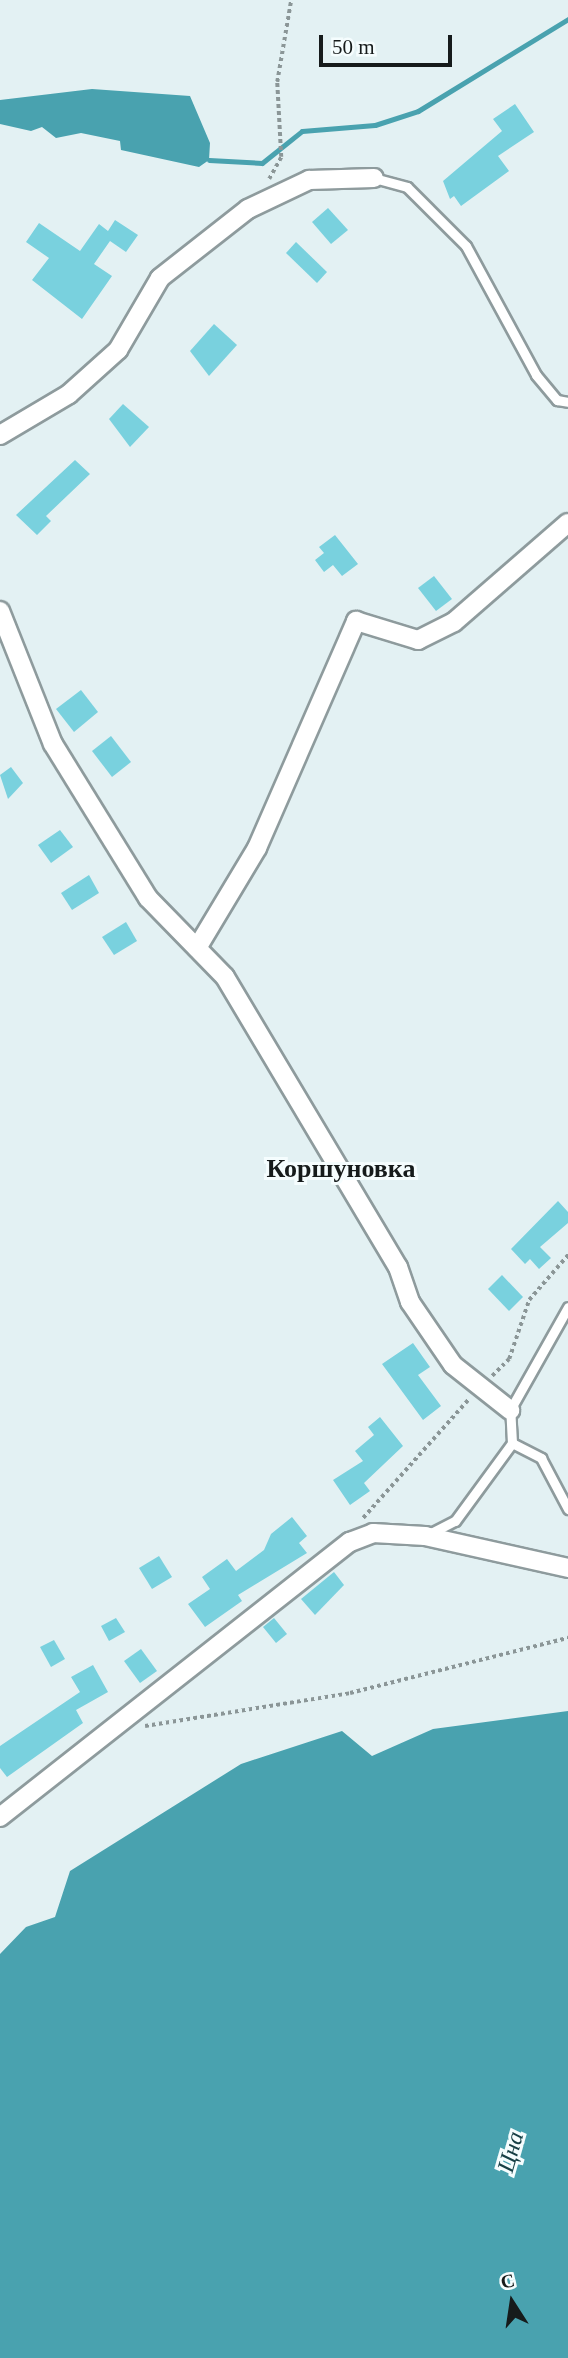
<!DOCTYPE html>
<meta charset="utf-8">
<style>
body{margin:0}
#map{position:relative;width:568px;height:2358px;overflow:hidden;background:#e3f1f3;font-family:"Times New Roman",serif}
div>[style]{position:absolute}
[style*='--x']{left:calc(var(--x)*1px);top:calc(var(--y)*1px);width:calc(var(--w)*1px);rotate:calc(var(--a)*1deg)}
.water>*{inset:0;background:#49a2af}
.stream>*{height:5px;margin:-2.5px;padding:0 2.5px;transform-origin:2.5px;border-radius:2.5px;background:#49a2af}
.building>*{inset:0;background:#79d1de}
.path>*{height:3.5px;margin-top:-1.75px;transform-origin:0;background:repeating-linear-gradient(90deg,#8b9697 0 3.5px,transparent 0 7px)}
.roads{filter:drop-shadow(2px 0 #8e9b9d) drop-shadow(-2px 0 #8e9b9d) drop-shadow(0 2px #8e9b9d) drop-shadow(0 -2px #8e9b9d)}
.service>*{height:9px;margin:-4.5px;padding:0 4.5px;transform-origin:4.5px;border-radius:4.5px;background:#fff}
.minor>*{height:18px;margin:-9px;padding:0 9px;transform-origin:9px;border-radius:9px;background:#fff}
span{translate:-50% -50%;white-space:nowrap;text-align:center;line-height:1.15;-webkit-text-stroke:6px #f5fdfe;paint-order:stroke}
.water-label{font-size:24px;color:#163f45;font-style:italic}
.quarter-label{font-size:26px;color:#161b1b;font-weight:700}
.north{position:absolute;left:477px;top:2267px;width:70px;height:70px;-webkit-text-stroke:5px #f5fdfe;paint-order:stroke;rotate:348deg;font-size:19px;font-weight:700;line-height:28px;text-align:center;color:#161b1b}
.north::after{content:'';display:block;margin:auto;width:24px;height:32px;background:#161b1b;clip-path:polygon(50% 0,100% 100%,50% 72%,0 100%)}
.scale{position:absolute;left:319px;top:35px;width:133px;height:32px;box-sizing:border-box;border:4px solid #161b1b;border-top:0;padding-left:9px;font-size:21px;line-height:24px;white-space:nowrap;color:#161b1b;-webkit-text-stroke:5px #f5fdfe;paint-order:stroke}
</style>
<div id="map">
<div class="water">
<i style="clip-path:polygon(92px 89px,190px 96px,210px 143px,209px 160px,199px 167px,121px 150px,120px 141px,81px 133px,56px 138px,42px 127px,31px 131px,0 124px,0 100px)"></i>
<i style="clip-path:polygon(568px 1711px,568px 2358px,0 2358px,0 1954px,26px 1927px,55px 1917px,70px 1871px,241px 1764px,342px 1731px,372px 1756px,433px 1729px)"></i>
</div>
<div class="stream">
<i style="--x:209;--y:160;--w:53;--a:3.2"></i>
<i style="--x:262;--y:163;--w:51;--a:-38.7"></i>
<i style="--x:302;--y:131;--w:73;--a:-4.7"></i>
<i style="--x:375;--y:125;--w:45;--a:-18"></i>
<i style="--x:418;--y:111;--w:176;--a:-31.5"></i>
</div>
<div class="building">
<i style="clip-path:polygon(515px 104px,534px 132px,498px 156px,509px 171px,461px 206px,454px 196px,450px 199px,443px 181px,502px 131px,493px 119px)"></i>
<i style="clip-path:polygon(328px 208px,348px 230px,331px 244px,312px 222px)"></i>
<i style="clip-path:polygon(115px 220px,138px 235px,126px 252px,110px 241px,94px 264px,112px 276px,82px 319px,32px 280px,49px 258px,26px 242px,39px 223px,80px 251px,99px 224px,108px 231px)"></i>
<i style="clip-path:polygon(296px 242px,327px 272px,317px 283px,286px 253px)"></i>
<i style="clip-path:polygon(214px 324px,237px 345px,209px 376px,190px 351px)"></i>
<i style="clip-path:polygon(123px 404px,149px 427px,130px 447px,109px 419px)"></i>
<i style="clip-path:polygon(75px 460px,90px 474px,46px 516px,51px 521px,37px 535px,16px 515px)"></i>
<i style="clip-path:polygon(335px 535px,358px 564px,342px 576px,333px 565px,324px 572px,315px 560px,324px 553px,319px 547px)"></i>
<i style="clip-path:polygon(434px 576px,452px 599px,436px 611px,418px 588px)"></i>
<i style="clip-path:polygon(81px 690px,98px 712px,74px 732px,56px 709px)"></i>
<i style="clip-path:polygon(111px 736px,131px 762px,112px 777px,92px 751px)"></i>
<i style="clip-path:polygon(11px 767px,23px 783px,8px 799px,0 775px)"></i>
<i style="clip-path:polygon(60px 830px,73px 847px,51px 863px,38px 845px)"></i>
<i style="clip-path:polygon(89px 875px,99px 893px,72px 910px,61px 893px)"></i>
<i style="clip-path:polygon(126px 922px,137px 941px,114px 955px,102px 937px)"></i>
<i style="clip-path:polygon(558px 1201px,568px 1212px,568px 1223px,540px 1247px,551px 1258px,539px 1269px,530px 1259px,525px 1264px,511px 1249px)"></i>
<i style="clip-path:polygon(502px 1275px,523px 1297px,509px 1311px,488px 1289px)"></i>
<i style="clip-path:polygon(413px 1343px,430px 1367px,418px 1375px,441px 1406px,423px 1420px,382px 1364px)"></i>
<i style="clip-path:polygon(380px 1417px,403px 1446px,364px 1483px,370px 1491px,350px 1505px,333px 1480px,363px 1461px,355px 1451px,374px 1435px,368px 1427px)"></i>
<i style="clip-path:polygon(292px 1517px,307px 1536px,299px 1543px,307px 1553px,238px 1595px,242px 1601px,205px 1627px,188px 1604px,210px 1589px,202px 1577px,227px 1559px,236px 1571px,264px 1550px,271px 1534px)"></i>
<i style="clip-path:polygon(159px 1556px,172px 1577px,152px 1589px,139px 1568px)"></i>
<i style="clip-path:polygon(334px 1572px,344px 1585px,315px 1615px,301px 1599px)"></i>
<i style="clip-path:polygon(116px 1618px,125px 1632px,109px 1641px,101px 1626px)"></i>
<i style="clip-path:polygon(274px 1618px,287px 1634px,276px 1643px,263px 1627px)"></i>
<i style="clip-path:polygon(54px 1640px,65px 1659px,51px 1667px,40px 1647px)"></i>
<i style="clip-path:polygon(141px 1649px,157px 1671px,140px 1683px,124px 1661px)"></i>
<i style="clip-path:polygon(93px 1665px,108px 1692px,76px 1710px,83px 1723px,7px 1777px,0 1768px,0 1746px,80px 1692px,71px 1677px)"></i>
</div>
<div class="path">
<i style="--x:269;--y:179;--w:25;--a:-61"></i>
<i style="--x:281;--y:157;--w:75;--a:-93.1"></i>
<i style="--x:277;--y:82;--w:83;--a:-80.3"></i>
<i style="--x:492;--y:1376;--w:24;--a:-45"></i>
<i style="--x:509;--y:1359;--w:62;--a:-71.3"></i>
<i style="--x:529;--y:1300;--w:60;--a:-49.1"></i>
<i style="--x:363;--y:1518;--w:159;--a:-48.3"></i>
<i style="--x:145;--y:1726;--w:208;--a:-9.1"></i>
<i style="--x:350;--y:1693;--w:225;--a:-14.2"></i>
</div>
<div class="roads">
<div class="service">
<i style="--x:374;--y:178;--w:34;--a:15"></i>
<i style="--x:407;--y:187;--w:83;--a:45"></i>
<i style="--x:466;--y:246;--w:147;--a:61.5"></i>
<i style="--x:536;--y:375;--w:33;--a:50"></i>
<i style="--x:557;--y:400;--w:11;--a:10"></i>
<i style="--x:512;--y:1443;--w:33;--a:27"></i>
<i style="--x:541;--y:1458;--w:58;--a:62.1"></i>
<i style="--x:429;--y:1534;--w:29;--a:-27"></i>
<i style="--x:455;--y:1521;--w:97;--a:-53.8"></i>
<i style="--x:512;--y:1443;--w:33;--a:-93"></i>
<i style="--x:510;--y:1410;--w:118;--a:-60.6"></i>
</div>
<div class="minor">
<i style="--x:0;--y:435;--w:80;--a:-30.7"></i>
<i style="--x:69;--y:394;--w:66;--a:-41.9"></i>
<i style="--x:118;--y:350;--w:83;--a:-59.7"></i>
<i style="--x:160;--y:278;--w:112;--a:-38.1"></i>
<i style="--x:248;--y:209;--w:68;--a:-25.4"></i>
<i style="--x:309;--y:180;--w:65;--a:-1.8"></i>
<i style="--x:0;--y:611;--w:143;--a:68.3"></i>
<i style="--x:53;--y:744;--w:181;--a:58.3"></i>
<i style="--x:148;--y:898;--w:110;--a:45.7"></i>
<i style="--x:225;--y:977;--w:338;--a:59.2"></i>
<i style="--x:398;--y:1267;--w:37;--a:71"></i>
<i style="--x:410;--y:1302;--w:76;--a:55.7"></i>
<i style="--x:453;--y:1365;--w:73;--a:38.3"></i>
<i style="--x:197;--y:948;--w:117;--a:-59"></i>
<i style="--x:257;--y:848;--w:248;--a:-66.4"></i>
<i style="--x:356;--y:621;--w:65;--a:17"></i>
<i style="--x:418;--y:640;--w:40;--a:-26.6"></i>
<i style="--x:454;--y:622;--w:151;--a:-41"></i>
<i style="--x:0;--y:1817;--w:445;--a:-38.2"></i>
<i style="--x:350;--y:1542;--w:25;--a:-21"></i>
<i style="--x:373;--y:1533;--w:52;--a:3.3"></i>
<i style="--x:425;--y:1536;--w:147;--a:12.6"></i>
</div>
</div>
<div class="water-label">
<span style="left:511px;top:2152px;rotate:-74deg">Цна</span>
</div>
<div class="quarter-label">
<span style="left:341px;top:1169px">Коршуновка</span>
</div>
<div class="north">С</div>
<div class="scale">50 m</div>
</div>
